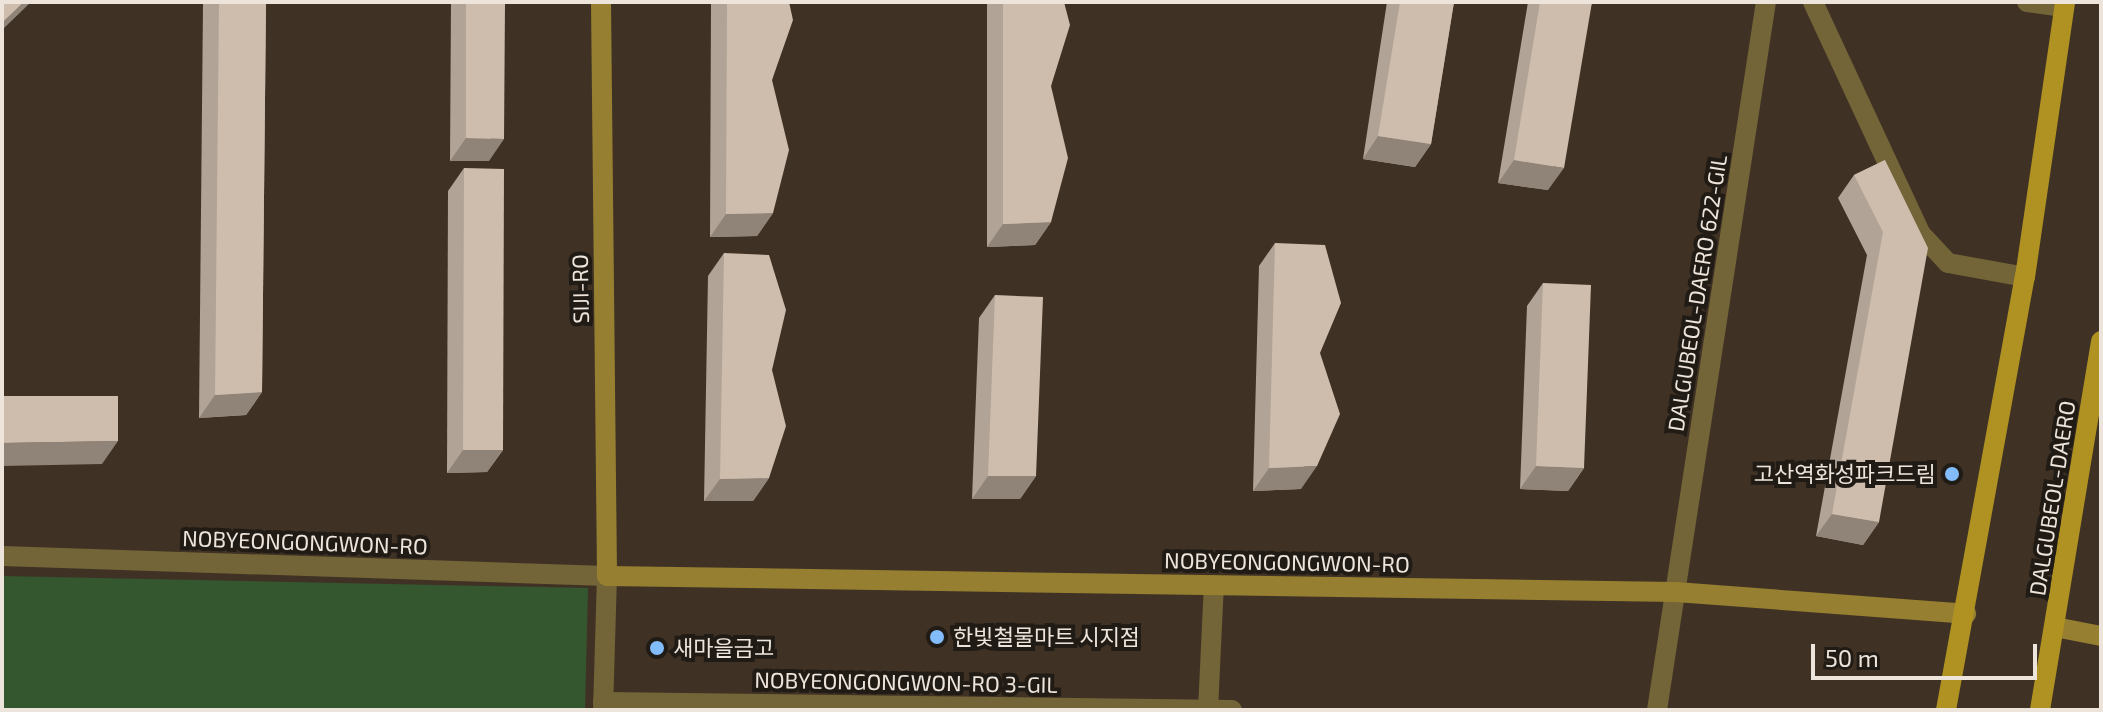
<!DOCTYPE html>
<meta charset="utf-8">
<style>
body{margin:0}
#map{position:relative;width:2103px;height:712px;overflow:hidden;background:#3f3225;font-family:"Exo 2","Noto Sans KR",sans-serif}
div>[style]{position:absolute}
[style*='--x']{left:calc(var(--x)*1px);top:calc(var(--y)*1px);width:calc(var(--w)*1px);rotate:calc(var(--a)*1deg)}
.green>*{inset:0;background:#345730}
.street>*{height:20px;margin:-10px;padding:0 10px;transform-origin:10px;border-radius:10px;background:#736537}
.secondary>*{height:20px;margin:-10px;padding:0 10px;transform-origin:10px;border-radius:10px;background:#967f30}
.primary>*{height:20px;margin:-10px;padding:0 10px;transform-origin:10px;border-radius:10px;background:#b09223}
.wall>*{inset:0;background:#b1a395}
.shaded-wall>*{inset:0;background:#908479}
.building>*{inset:0;background:#cebdad}
.dots>*{width:22px;height:22px;translate:-50% -50%;box-sizing:border-box;border:4px solid #211b15;border-radius:50%}
span{translate:-50% -50%;white-space:nowrap;text-align:center;line-height:1.15;-webkit-text-stroke:8px #211b15;paint-order:stroke}
.street-label{font-size:22px;color:#ede5dc}
.poi-label{font-size:22px;color:#ede5dc}
.right{translate:-100% -50%;text-align:right}
.left{translate:0 -50%;text-align:left}
.frame{position:absolute;inset:0;border:4px solid #ede5dc;pointer-events:none}
.scale{position:absolute;left:1811px;top:644px;width:226px;height:36px;box-sizing:border-box;border:4px solid #ede5dc;border-top:0;padding-left:10px;font-size:24px;line-height:28px;white-space:nowrap;color:#ede5dc;-webkit-text-stroke:6px #211b15;paint-order:stroke}
</style>
<div id="map">
<div class="green">
<i style="clip-path:polygon(2px 576px,588px 588px,585px 710px,2px 710px)"></i>
</div>
<div class="street">
<i style="--x:1813;--y:2;--w:255;--a:65.1"></i>
<i style="--x:1920;--y:233;--w:41;--a:47"></i>
<i style="--x:1948;--y:263;--w:78;--a:10.3"></i>
<i style="--x:2027;--y:2;--w:37;--a:8"></i>
<i style="--x:2;--y:556;--w:605;--a:1.89"></i>
<i style="--x:607;--y:576;--w:134;--a:91.7"></i>
<i style="--x:603;--y:702;--w:629;--a:0.73"></i>
<i style="--x:1208;--y:710;--w:125;--a:-87.3"></i>
<i style="--x:1657;--y:710;--w:716;--a:-81.25"></i>
</div>
<div class="secondary">
<i style="--x:601;--y:2;--w:574;--a:89.4"></i>
<i style="--x:607;--y:576;--w:1069;--a:0.86"></i>
<i style="--x:1676;--y:592;--w:291;--a:4.3"></i>
<i style="--x:2055;--y:627;--w:47;--a:11.1"></i>
</div>
<div class="primary">
<i style="--x:1946;--y:710;--w:440;--a:-79.7"></i>
<i style="--x:2025;--y:277;--w:278;--a:-81.7"></i>
<i style="--x:2040;--y:710;--w:374;--a:-80.6"></i>
</div>
<div class="wall">
<i style="clip-path:polygon(205px 2px,266px 2px,262px 392px,246px 415px,199px 418px,203px 4px)"></i>
<i style="clip-path:polygon(451px 2px,505px 2px,489px 161px,450px 161px)"></i>
<i style="clip-path:polygon(711px 2px,789px 2px,772px 80px,773px 213px,757px 236px,710px 237px)"></i>
<i style="clip-path:polygon(987px 2px,1064px 2px,1051px 86px,1051px 222px,1035px 245px,987px 247px)"></i>
<i style="clip-path:polygon(1387px 2px,1454px 2px,1431px 144px,1415px 167px,1363px 159px)"></i>
<i style="clip-path:polygon(1528px 2px,1592px 2px,1548px 190px,1498px 183px)"></i>
<i style="clip-path:polygon(1885px 160px,1879px 522px,1863px 545px,1816px 536px,1867px 255px,1838px 198px,1854px 175px)"></i>
<i style="clip-path:polygon(464px 168px,503px 450px,487px 472px,447px 473px,448px 191px)"></i>
<i style="clip-path:polygon(1275px 243px,1320px 353px,1301px 489px,1253px 491px,1259px 266px)"></i>
<i style="clip-path:polygon(724px 253px,772px 370px,769px 478px,753px 501px,704px 501px,708px 276px)"></i>
<i style="clip-path:polygon(1543px 283px,1584px 468px,1568px 491px,1520px 489px,1527px 306px)"></i>
<i style="clip-path:polygon(995px 295px,1036px 476px,1020px 499px,972px 499px,979px 318px)"></i>
</div>
<div class="shaded-wall">
<i style="clip-path:polygon(24px 2px,31px 2px,2px 30px,2px 23px)"></i>
<i style="clip-path:polygon(1378px 136px,1431px 144px,1415px 167px,1363px 159px)"></i>
<i style="clip-path:polygon(466px 138px,504px 139px,489px 161px,450px 161px)"></i>
<i style="clip-path:polygon(1514px 160px,1564px 168px,1548px 190px,1498px 183px)"></i>
<i style="clip-path:polygon(773px 213px,757px 236px,710px 237px,726px 214px)"></i>
<i style="clip-path:polygon(1051px 222px,1035px 245px,987px 247px,1003px 224px)"></i>
<i style="clip-path:polygon(262px 392px,246px 415px,199px 418px,215px 395px)"></i>
<i style="clip-path:polygon(118px 441px,102px 464px,2px 466px,2px 443px)"></i>
<i style="clip-path:polygon(463px 450px,503px 450px,487px 472px,447px 473px)"></i>
<i style="clip-path:polygon(1317px 466px,1301px 489px,1253px 491px,1269px 468px)"></i>
<i style="clip-path:polygon(1536px 466px,1584px 468px,1568px 491px,1520px 489px)"></i>
<i style="clip-path:polygon(988px 476px,1036px 476px,1020px 499px,972px 499px)"></i>
<i style="clip-path:polygon(769px 478px,753px 501px,704px 501px,720px 479px)"></i>
<i style="clip-path:polygon(1832px 514px,1879px 522px,1863px 545px,1816px 536px)"></i>
</div>
<div class="building">
<i style="clip-path:polygon(2px 2px,24px 2px,2px 23px)"></i>
<i style="clip-path:polygon(219px 2px,266px 2px,262px 392px,215px 395px)"></i>
<i style="clip-path:polygon(466px 2px,505px 2px,504px 139px,466px 138px)"></i>
<i style="clip-path:polygon(727px 2px,789px 2px,793px 20px,772px 80px,789px 150px,773px 213px,726px 214px)"></i>
<i style="clip-path:polygon(1003px 2px,1064px 2px,1070px 25px,1051px 86px,1068px 158px,1051px 222px,1003px 224px)"></i>
<i style="clip-path:polygon(1400px 2px,1454px 2px,1431px 144px,1378px 136px)"></i>
<i style="clip-path:polygon(1540px 2px,1592px 2px,1564px 168px,1514px 160px)"></i>
<i style="clip-path:polygon(1885px 160px,1928px 248px,1879px 522px,1832px 514px,1883px 232px,1854px 175px)"></i>
<i style="clip-path:polygon(464px 168px,504px 169px,503px 450px,463px 450px)"></i>
<i style="clip-path:polygon(1275px 243px,1325px 245px,1341px 303px,1320px 353px,1340px 414px,1317px 466px,1269px 468px)"></i>
<i style="clip-path:polygon(724px 253px,769px 255px,786px 310px,772px 370px,786px 426px,769px 478px,720px 479px)"></i>
<i style="clip-path:polygon(1543px 283px,1591px 285px,1584px 468px,1536px 466px)"></i>
<i style="clip-path:polygon(995px 295px,1043px 297px,1036px 476px,988px 476px)"></i>
<i style="clip-path:polygon(2px 396px,118px 396px,118px 441px,2px 443px)"></i>
</div>
<div class="dots">
<i style="left:1952px;top:474px;background:#83bcfb"></i>
<i style="left:937px;top:637px;background:#83bcfb"></i>
<i style="left:657px;top:648px;background:#83bcfb"></i>
</div>
<div class="street-label">
<span style="left:580px;top:289px;rotate:-91deg">SIJI-RO</span>
<span style="left:1697px;top:293px;rotate:-81deg">DALGUBEOL-DAERO 622-GIL</span>
<span style="left:2052px;top:498px;rotate:-81deg">DALGUBEOL-DAERO</span>
<span style="left:305px;top:542px;rotate:2deg">NOBYEONGONGWON-RO</span>
<span style="left:1287px;top:562px;rotate:1deg">NOBYEONGONGWON-RO</span>
<span style="left:906px;top:682px;rotate:1deg">NOBYEONGONGWON-RO 3-GIL</span>
</div>
<div class="poi-label">
<span class="right" style="left:1936px;top:474px">고산역화성파크드림</span>
<span class="left" style="left:953px;top:637px">한빛철물마트 시지점</span>
<span class="left" style="left:673px;top:648px">새마을금고</span>
</div>
<div class="frame"></div>
<div class="scale">50 m</div>
</div>
